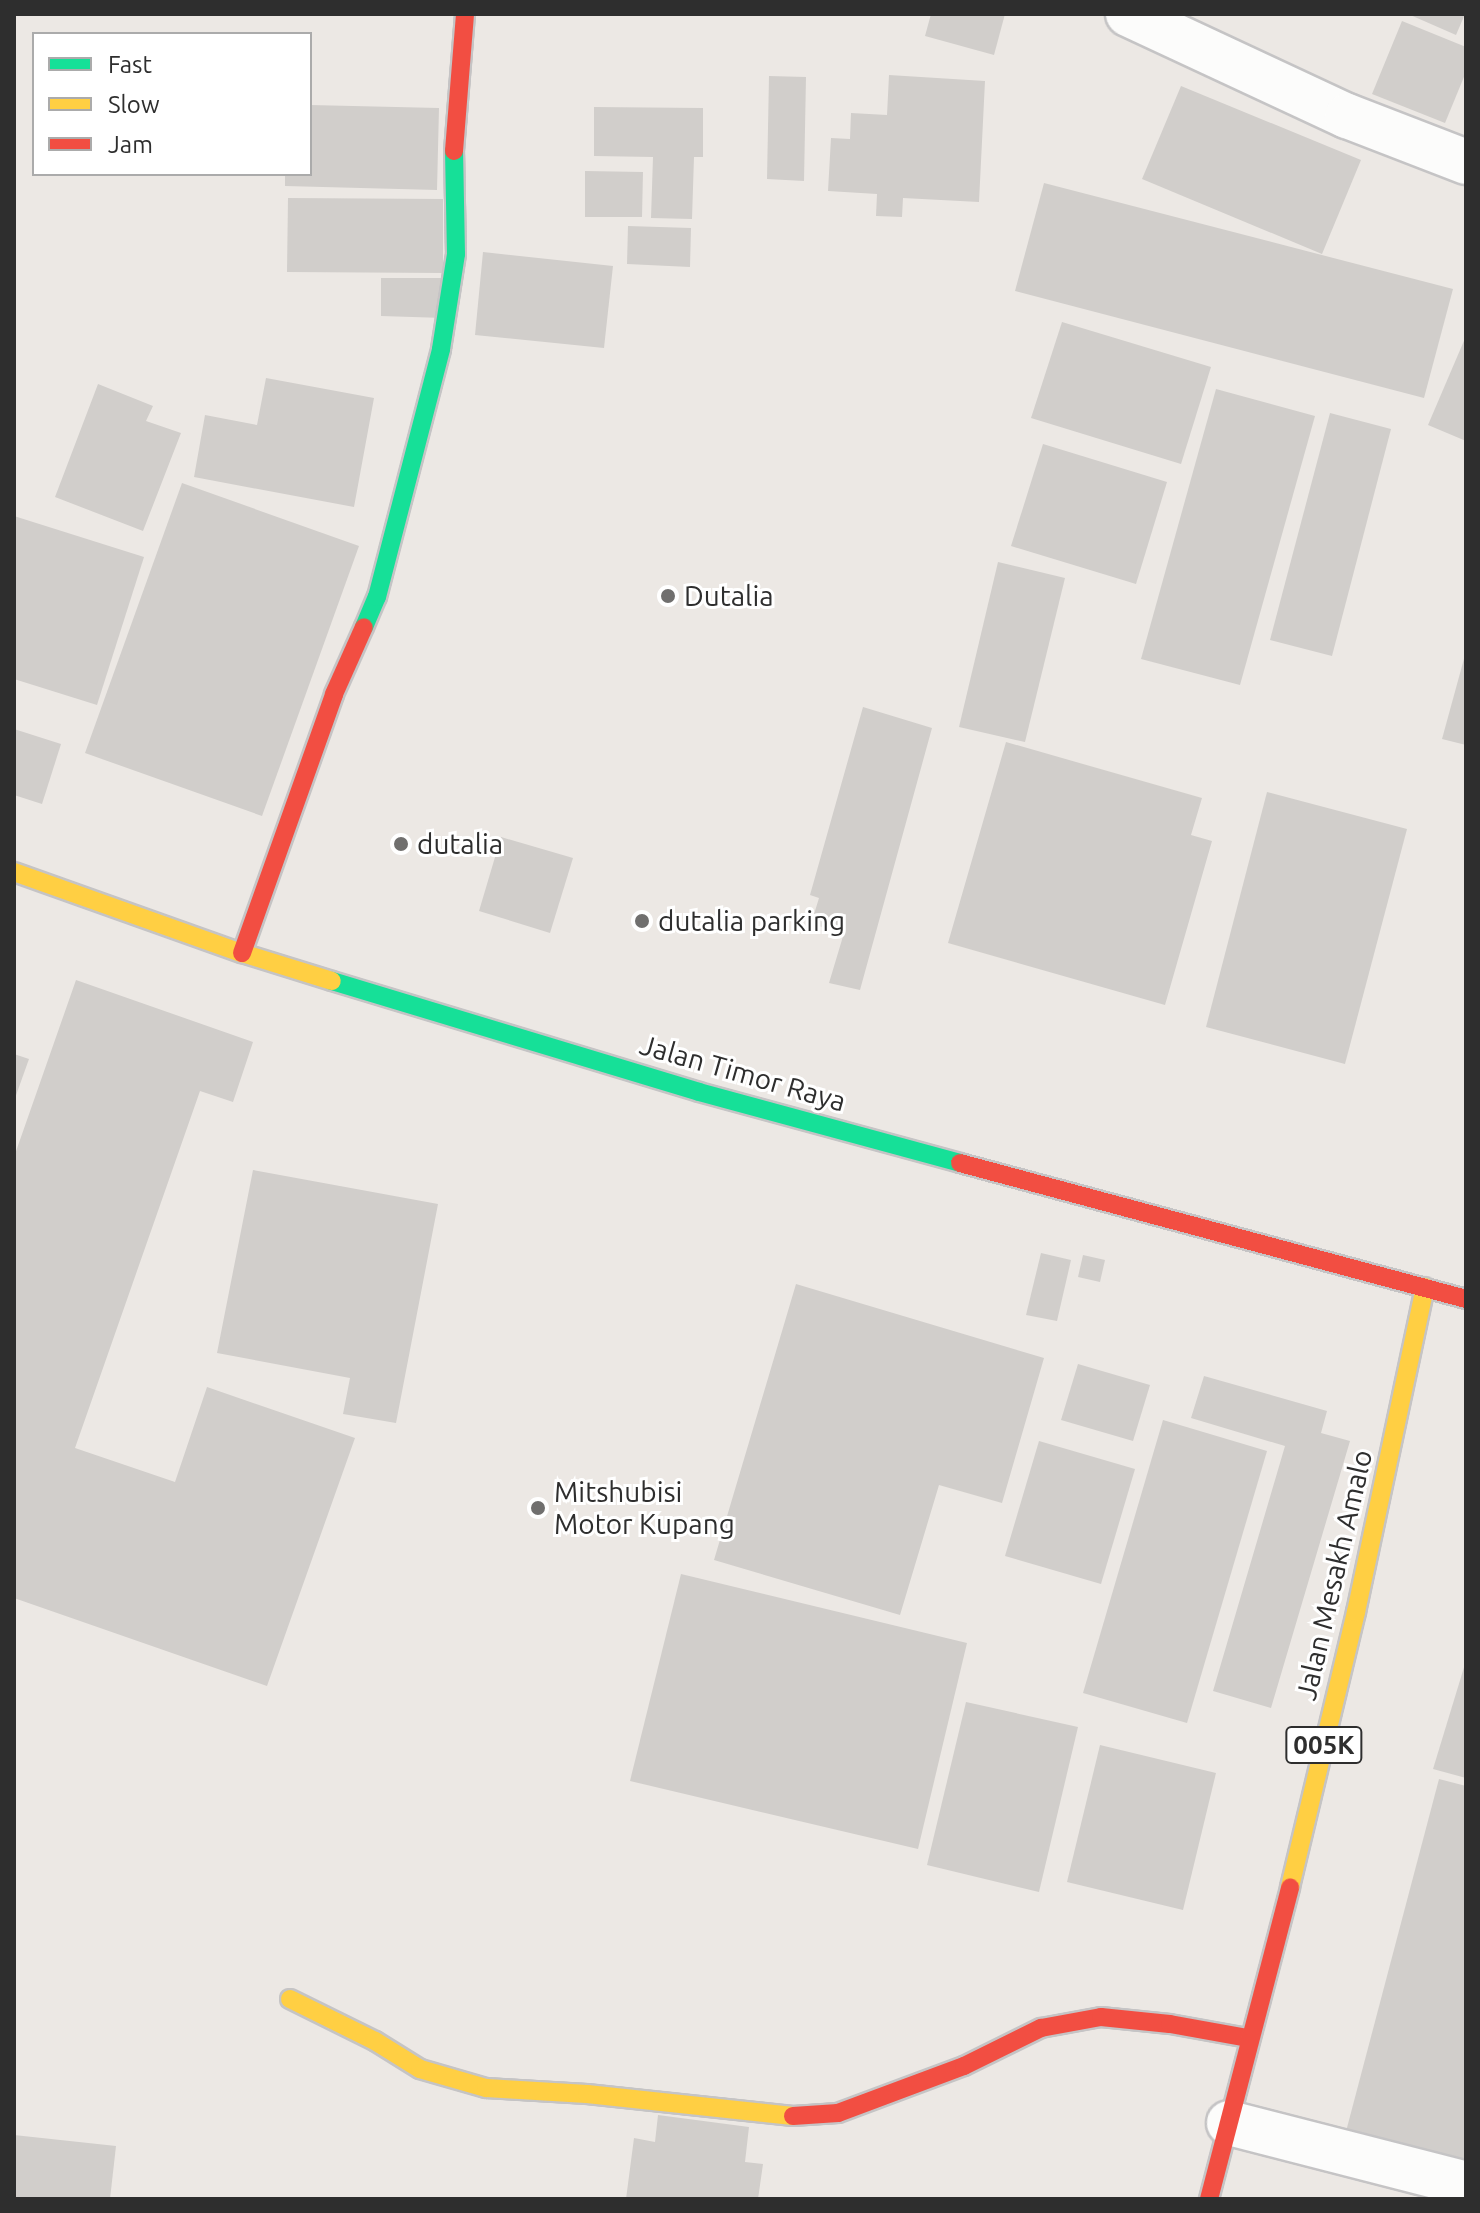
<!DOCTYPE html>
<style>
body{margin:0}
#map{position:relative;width:1480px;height:2213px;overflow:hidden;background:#ece8e4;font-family:Ubuntu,sans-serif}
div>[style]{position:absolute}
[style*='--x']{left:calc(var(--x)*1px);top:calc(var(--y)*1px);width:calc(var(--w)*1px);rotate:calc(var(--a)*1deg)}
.building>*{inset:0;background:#d1cecb}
.roads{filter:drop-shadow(2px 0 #c5c4c5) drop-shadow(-2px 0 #c5c4c5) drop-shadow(0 2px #c5c4c5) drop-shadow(0 -2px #c5c4c5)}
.street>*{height:44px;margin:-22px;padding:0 22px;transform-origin:22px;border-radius:22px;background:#fcfcfb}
.fast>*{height:18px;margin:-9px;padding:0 9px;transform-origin:9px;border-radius:9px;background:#16e098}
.slow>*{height:18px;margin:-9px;padding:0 9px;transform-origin:9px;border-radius:9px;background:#ffcf43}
.jam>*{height:18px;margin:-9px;padding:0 9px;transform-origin:9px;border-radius:9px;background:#f24e42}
.dots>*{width:22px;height:22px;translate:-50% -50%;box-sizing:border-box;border:4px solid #fff;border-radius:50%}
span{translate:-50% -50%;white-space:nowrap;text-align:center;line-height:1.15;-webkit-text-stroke:6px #fff;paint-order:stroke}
.shield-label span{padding:2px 6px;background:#fff;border:2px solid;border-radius:6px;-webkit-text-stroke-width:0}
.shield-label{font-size:26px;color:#2e2e2e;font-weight:700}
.poi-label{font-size:28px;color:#2e2e2e}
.left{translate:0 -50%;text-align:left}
.street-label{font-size:28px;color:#2e2e2e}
.frame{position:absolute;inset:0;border:16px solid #2e2e2e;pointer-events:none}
.legend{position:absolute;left:32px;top:32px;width:280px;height:144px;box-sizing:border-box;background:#fff;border:2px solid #ababab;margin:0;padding:10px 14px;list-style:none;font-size:24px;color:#2e2e2e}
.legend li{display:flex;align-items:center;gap:16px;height:40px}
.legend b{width:40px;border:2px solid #ababab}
</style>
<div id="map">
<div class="building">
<i style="clip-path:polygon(931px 14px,1005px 14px,994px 55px,925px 36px)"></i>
<i style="clip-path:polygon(1408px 14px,1465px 14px,1456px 35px)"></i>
<i style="clip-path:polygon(1402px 21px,1466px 47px,1466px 72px,1445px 123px,1372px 94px)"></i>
<i style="clip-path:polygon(889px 75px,985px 81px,979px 202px,903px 198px,902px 217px,876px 216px,877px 194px,828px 191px,831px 138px,850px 139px,851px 113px,887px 115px)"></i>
<i style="clip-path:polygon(769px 76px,806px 77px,804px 181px,767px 179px)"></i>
<i style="clip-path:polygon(1181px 86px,1361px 160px,1322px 254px,1142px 179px)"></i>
<i style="clip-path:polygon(310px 105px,439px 108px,437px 190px,285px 186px,285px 174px,310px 174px)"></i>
<i style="clip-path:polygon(594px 107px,703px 108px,703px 157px,694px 157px,692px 219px,651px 218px,653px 157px,594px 156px)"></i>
<i style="clip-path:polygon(585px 171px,643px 172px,642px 217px,585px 217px)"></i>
<i style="clip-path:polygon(1044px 183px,1453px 289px,1424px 398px,1015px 291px)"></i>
<i style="clip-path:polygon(288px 198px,443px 199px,443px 273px,287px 272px)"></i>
<i style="clip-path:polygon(628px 226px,691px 228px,690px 267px,627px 264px)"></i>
<i style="clip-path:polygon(483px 252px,613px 266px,604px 348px,475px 335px)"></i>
<i style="clip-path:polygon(381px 278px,445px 278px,444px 318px,381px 316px)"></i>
<i style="clip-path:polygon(1062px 322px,1211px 367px,1181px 464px,1031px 418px)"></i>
<i style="clip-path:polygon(1466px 336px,1466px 441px,1428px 425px)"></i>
<i style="clip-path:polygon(266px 378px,374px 398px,354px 507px,194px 477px,205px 415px,257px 425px)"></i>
<i style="clip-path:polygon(98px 384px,153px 406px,146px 421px,181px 433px,143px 531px,55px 497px)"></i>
<i style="clip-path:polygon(1216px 389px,1315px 416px,1240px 685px,1141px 659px)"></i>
<i style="clip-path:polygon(1330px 413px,1391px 429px,1332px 656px,1270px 640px)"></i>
<i style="clip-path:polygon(1043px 444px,1167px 482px,1136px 584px,1011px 546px)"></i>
<i style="clip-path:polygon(182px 483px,359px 546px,262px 816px,85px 753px)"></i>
<i style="clip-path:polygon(14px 516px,144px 557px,97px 705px,14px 679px)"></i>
<i style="clip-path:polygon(998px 562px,1065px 578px,1025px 742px,959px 727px)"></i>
<i style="clip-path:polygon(1465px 655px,1466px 655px,1466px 745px,1442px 739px)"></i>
<i style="clip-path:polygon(863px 707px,932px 728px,860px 990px,829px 983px,844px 933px,811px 924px,819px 898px,810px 895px)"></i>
<i style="clip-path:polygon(14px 729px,61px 744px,42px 804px,14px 795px)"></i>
<i style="clip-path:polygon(1006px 742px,1202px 798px,1191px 835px,1212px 841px,1165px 1005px,948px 943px)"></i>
<i style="clip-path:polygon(1267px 792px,1407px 829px,1345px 1064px,1206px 1027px)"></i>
<i style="clip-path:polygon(501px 837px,573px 858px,550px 933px,479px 911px)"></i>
<i style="clip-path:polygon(76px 980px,253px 1042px,233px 1102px,200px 1091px,75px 1448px,175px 1482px,207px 1387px,355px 1438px,267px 1686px,14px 1598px,14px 1157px)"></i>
<i style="clip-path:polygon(14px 1054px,29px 1059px,14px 1101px)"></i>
<i style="clip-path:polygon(253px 1170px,438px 1204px,396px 1423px,343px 1414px,350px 1378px,217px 1353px)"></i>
<i style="clip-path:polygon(1041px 1253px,1071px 1260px,1057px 1321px,1026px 1315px)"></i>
<i style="clip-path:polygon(1083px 1255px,1105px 1260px,1100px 1282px,1078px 1277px)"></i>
<i style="clip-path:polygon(796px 1284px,1044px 1358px,1002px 1503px,939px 1485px,900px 1615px,714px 1560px)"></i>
<i style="clip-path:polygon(1078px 1364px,1150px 1385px,1133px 1441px,1061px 1420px)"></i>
<i style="clip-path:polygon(1204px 1376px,1327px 1411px,1321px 1433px,1350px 1441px,1271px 1708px,1213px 1691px,1285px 1446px,1191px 1418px)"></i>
<i style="clip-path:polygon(1163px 1420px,1267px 1451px,1187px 1723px,1083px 1693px)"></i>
<i style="clip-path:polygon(1039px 1441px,1135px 1469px,1101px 1584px,1005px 1556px)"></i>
<i style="clip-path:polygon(681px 1574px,967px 1643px,918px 1849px,630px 1781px)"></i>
<i style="clip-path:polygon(1465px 1664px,1466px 1664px,1466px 1778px,1433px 1769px)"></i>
<i style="clip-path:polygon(966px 1702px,1078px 1727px,1039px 1892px,927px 1865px)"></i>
<i style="clip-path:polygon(1100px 1745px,1216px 1773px,1183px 1910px,1067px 1882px)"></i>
<i style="clip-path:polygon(1439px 1779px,1466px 1786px,1466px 2170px,1344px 2139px)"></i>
<i style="clip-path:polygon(658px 2115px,749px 2127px,745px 2162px,763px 2164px,758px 2199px,626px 2199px,634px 2138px,655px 2142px)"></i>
<i style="clip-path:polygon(14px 2135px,116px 2146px,110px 2199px,14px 2199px)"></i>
</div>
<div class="roads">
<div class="street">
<i style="--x:1128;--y:14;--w:242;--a:25"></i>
<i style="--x:1347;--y:116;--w:128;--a:21.1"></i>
<i style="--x:1229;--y:2123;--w:245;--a:14.4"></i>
</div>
<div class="fast">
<i style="--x:364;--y:627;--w:33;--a:-67"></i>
<i style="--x:377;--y:597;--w:256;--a:-75.5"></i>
<i style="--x:441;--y:349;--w:96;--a:-81"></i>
<i style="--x:456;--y:254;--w:103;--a:-91.1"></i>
<i style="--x:332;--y:981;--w:383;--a:16.8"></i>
<i style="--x:699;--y:1092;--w:270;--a:15.2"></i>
</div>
<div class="slow">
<i style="--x:14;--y:872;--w:242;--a:19.6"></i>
<i style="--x:242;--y:953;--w:94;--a:17.3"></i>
<i style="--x:1290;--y:1887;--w:283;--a:-76.5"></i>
<i style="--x:1356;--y:1612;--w:332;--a:-78"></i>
<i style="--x:290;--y:1999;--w:95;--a:26.3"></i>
<i style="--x:375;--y:2041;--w:53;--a:31.9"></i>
<i style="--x:420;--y:2069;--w:69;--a:16.1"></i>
<i style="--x:486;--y:2088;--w:101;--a:3.4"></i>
<i style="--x:587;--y:2094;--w:207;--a:6.1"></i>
</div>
<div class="jam">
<i style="--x:454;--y:151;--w:137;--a:-85.4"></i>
<i style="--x:242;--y:953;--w:275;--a:-70.4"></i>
<i style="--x:334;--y:694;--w:73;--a:-65.9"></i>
<i style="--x:960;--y:1163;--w:524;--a:15.04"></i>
<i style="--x:793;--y:2116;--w:45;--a:-3.8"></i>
<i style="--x:838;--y:2113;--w:134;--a:-20.5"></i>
<i style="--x:964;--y:2066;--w:86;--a:-26.3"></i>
<i style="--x:1041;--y:2028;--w:61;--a:-10.4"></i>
<i style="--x:1101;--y:2017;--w:69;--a:5.8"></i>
<i style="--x:1170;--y:2024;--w:79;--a:10.2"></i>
<i style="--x:1209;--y:2199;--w:322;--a:-75.4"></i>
</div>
</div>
<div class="dots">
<i style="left:668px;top:596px;background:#706f6e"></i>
<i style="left:401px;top:844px;background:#706f6e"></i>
<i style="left:642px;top:921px;background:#706f6e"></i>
<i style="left:538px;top:1508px;background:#706f6e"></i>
</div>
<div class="shield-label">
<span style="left:1324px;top:1745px">005K</span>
</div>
<div class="poi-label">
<span class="left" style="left:684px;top:596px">Dutalia</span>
<span class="left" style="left:417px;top:844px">dutalia</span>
<span class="left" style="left:658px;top:921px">dutalia parking</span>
<span class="left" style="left:554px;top:1508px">Mitshubisi<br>Motor Kupang</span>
</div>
<div class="street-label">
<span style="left:743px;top:1073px;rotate:16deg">Jalan Timor Raya</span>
<span style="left:1334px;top:1575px;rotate:-77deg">Jalan Mesakh Amalo</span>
</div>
<div class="frame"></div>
<ul class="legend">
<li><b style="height:10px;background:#16e098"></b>Fast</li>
<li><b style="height:10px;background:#ffcf43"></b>Slow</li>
<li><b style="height:10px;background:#f24e42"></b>Jam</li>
</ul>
</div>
